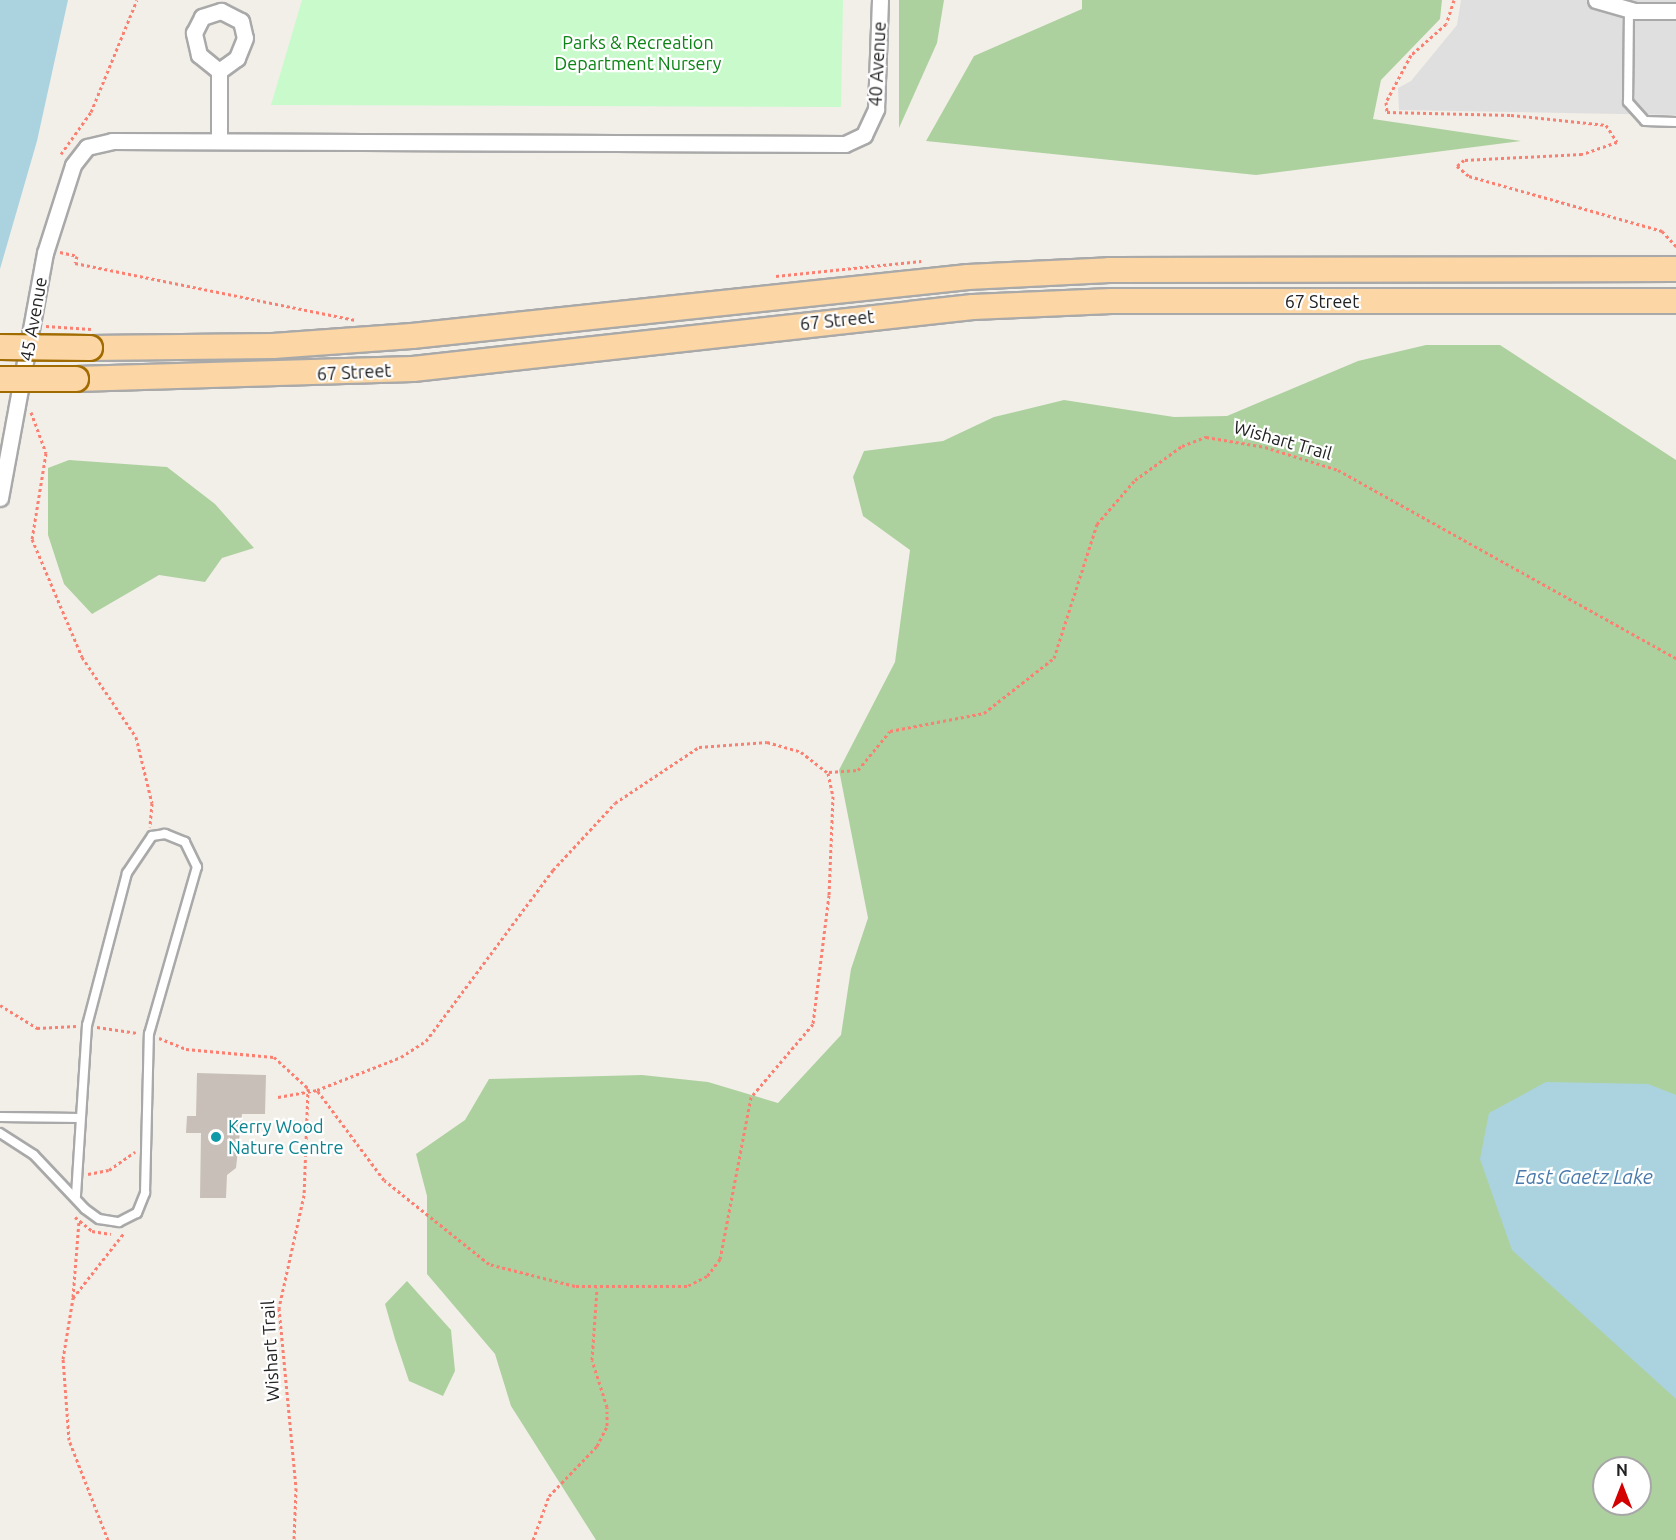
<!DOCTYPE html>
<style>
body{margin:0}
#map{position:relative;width:1676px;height:1540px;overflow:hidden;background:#f2efe9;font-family:Ubuntu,sans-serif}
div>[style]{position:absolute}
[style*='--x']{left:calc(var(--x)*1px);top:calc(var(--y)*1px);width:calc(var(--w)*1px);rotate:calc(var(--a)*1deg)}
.residential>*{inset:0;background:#e0dfdf}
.forest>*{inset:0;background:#add19e}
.park>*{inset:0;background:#c8facc}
.water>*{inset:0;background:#aad3df}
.building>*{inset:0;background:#c7bfb8}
.path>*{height:3px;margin-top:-1.5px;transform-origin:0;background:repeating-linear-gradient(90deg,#fa8072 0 3px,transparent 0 6px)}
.roads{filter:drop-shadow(2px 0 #a9a9a9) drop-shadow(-2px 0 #a9a9a9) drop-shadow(0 2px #a9a9a9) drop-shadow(0 -2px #a9a9a9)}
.service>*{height:8px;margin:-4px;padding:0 4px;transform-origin:4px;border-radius:4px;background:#fff}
.minor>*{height:15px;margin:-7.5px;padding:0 7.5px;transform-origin:7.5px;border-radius:7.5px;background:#fff}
.primary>*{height:24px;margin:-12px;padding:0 12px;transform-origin:12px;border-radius:12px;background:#fcd6a4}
.bridges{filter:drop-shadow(2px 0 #a06b00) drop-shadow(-2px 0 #a06b00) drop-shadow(0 2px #a06b00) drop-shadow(0 -2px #a06b00)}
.primary-bridge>*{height:24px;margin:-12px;padding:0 12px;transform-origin:12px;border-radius:12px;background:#fcd6a4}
.dots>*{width:16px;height:16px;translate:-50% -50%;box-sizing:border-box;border:3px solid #fff;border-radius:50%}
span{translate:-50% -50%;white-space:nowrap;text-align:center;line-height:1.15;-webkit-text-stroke:4.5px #fff;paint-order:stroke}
.park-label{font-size:18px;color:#0c8416}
.street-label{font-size:18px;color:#222}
.culture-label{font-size:18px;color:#0d838f}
.left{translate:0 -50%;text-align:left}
.water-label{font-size:20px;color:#4a7aab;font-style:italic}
.north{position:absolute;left:1592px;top:1456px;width:60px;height:60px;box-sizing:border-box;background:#fff;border:2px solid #a7a7a7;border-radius:50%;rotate:0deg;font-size:16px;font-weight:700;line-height:24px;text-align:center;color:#222}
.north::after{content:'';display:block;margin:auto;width:21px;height:27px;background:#d40000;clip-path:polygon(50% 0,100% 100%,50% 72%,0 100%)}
</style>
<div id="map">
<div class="residential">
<i style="clip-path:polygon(1461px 0,1676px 0,1676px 115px,1399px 110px,1398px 88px,1411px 81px,1457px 25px)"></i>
</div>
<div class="forest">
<i style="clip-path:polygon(899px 0,944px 0,937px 43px,899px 128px)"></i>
<i style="clip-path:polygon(1082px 0,1442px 0,1440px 19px,1381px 80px,1373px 119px,1521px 141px,1256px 175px,926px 141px,974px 56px,1082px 9px)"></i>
<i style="clip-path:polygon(evenodd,1426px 345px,1500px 345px,1676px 460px,1676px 1540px,596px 1540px,511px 1406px,495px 1354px,427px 1274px,427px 1196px,416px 1154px,465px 1120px,489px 1079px,642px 1075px,708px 1082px,778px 1103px,841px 1035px,851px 969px,868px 918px,839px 770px,895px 662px,910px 550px,863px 516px,853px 477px,864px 451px,943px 441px,994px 417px,1064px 400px,1174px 417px,1227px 416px,1358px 361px,1426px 345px,1604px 1468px,1640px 1468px,1640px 1504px,1604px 1504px,1604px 1468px)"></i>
<i style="clip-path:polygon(69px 460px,167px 467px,215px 504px,254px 548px,222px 558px,205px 582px,159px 575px,92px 614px,64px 584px,48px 535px,48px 468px)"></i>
<i style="clip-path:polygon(407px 1281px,451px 1330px,455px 1371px,443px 1396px,409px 1381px,395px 1339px,385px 1304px)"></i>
</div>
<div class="park">
<i style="clip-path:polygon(302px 0,843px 0,841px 107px,271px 105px)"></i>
</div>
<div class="water">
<i style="clip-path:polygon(0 0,68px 0,37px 141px,0 269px)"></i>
<i style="clip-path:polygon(1546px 1082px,1648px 1084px,1676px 1095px,1676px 1399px,1512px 1250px,1480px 1159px,1489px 1113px)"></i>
</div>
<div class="building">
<i style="clip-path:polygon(197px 1073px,266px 1075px,265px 1114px,242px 1114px,236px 1168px,227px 1175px,226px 1198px,200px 1198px,201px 1133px,186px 1133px,187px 1116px,196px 1116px)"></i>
</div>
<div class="path">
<i style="--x:1454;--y:0;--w:25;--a:108"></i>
<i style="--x:1446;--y:24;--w:47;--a:138.5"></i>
<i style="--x:1411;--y:55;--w:53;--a:118"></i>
<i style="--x:1386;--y:102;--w:10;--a:84"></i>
<i style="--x:1387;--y:112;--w:124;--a:1.4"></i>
<i style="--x:1511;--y:115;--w:96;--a:6"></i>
<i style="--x:1606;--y:125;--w:20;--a:57"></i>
<i style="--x:1617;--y:142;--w:37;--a:161"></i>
<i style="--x:1582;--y:154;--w:118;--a:177.1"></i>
<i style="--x:1464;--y:160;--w:9;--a:139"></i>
<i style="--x:1457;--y:166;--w:16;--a:40"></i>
<i style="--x:1469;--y:176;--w:201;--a:15.9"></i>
<i style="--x:1662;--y:231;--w:21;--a:47"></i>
<i style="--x:61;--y:154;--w:52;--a:-54.5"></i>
<i style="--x:91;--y:112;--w:121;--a:-67.7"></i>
<i style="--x:60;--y:252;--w:17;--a:13"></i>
<i style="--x:77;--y:256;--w:7;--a:106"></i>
<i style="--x:75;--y:263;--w:285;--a:11.5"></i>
<i style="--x:776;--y:276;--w:146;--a:-5.9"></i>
<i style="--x:46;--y:326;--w:45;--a:3.8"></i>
<i style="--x:31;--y:412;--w:44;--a:69.9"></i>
<i style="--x:46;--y:453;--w:87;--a:99.2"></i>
<i style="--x:32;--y:539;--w:128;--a:67"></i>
<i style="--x:82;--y:657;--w:97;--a:56"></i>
<i style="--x:136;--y:737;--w:68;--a:76.4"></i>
<i style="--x:152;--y:803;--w:24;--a:95"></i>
<i style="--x:767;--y:742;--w:35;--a:16"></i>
<i style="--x:801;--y:752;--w:34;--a:38"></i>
<i style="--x:828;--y:773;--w:24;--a:78"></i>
<i style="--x:833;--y:796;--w:99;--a:92.3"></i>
<i style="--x:829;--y:895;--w:130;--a:97.1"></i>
<i style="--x:813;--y:1024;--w:96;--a:130.3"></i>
<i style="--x:751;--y:1097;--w:165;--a:100.8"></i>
<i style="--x:720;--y:1259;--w:21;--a:127"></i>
<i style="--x:707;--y:1276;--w:22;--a:153"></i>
<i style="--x:687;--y:1286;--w:112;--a:180"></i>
<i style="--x:575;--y:1286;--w:89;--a:-165.7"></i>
<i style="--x:489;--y:1264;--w:134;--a:-141.3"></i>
<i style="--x:384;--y:1180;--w:112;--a:-126.7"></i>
<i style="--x:317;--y:1090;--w:90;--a:-21.4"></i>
<i style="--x:401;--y:1057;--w:30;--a:-33"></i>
<i style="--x:426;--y:1041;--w:213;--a:-53.4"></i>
<i style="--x:553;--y:870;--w:91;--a:-47.2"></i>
<i style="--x:615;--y:803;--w:101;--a:-33.7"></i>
<i style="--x:699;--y:747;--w:68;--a:-4.2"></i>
<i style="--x:829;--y:772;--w:29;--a:-4"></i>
<i style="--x:858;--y:770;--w:50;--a:-50.6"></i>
<i style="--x:890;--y:731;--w:96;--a:-10.8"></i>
<i style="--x:984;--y:713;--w:89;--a:-38.2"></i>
<i style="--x:1054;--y:658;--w:141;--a:-72.2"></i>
<i style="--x:1097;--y:524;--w:58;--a:-49.2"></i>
<i style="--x:1135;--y:480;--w:58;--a:-35.9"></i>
<i style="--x:1182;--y:446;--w:26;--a:-21"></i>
<i style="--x:1206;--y:437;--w:60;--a:9.6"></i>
<i style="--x:1265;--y:447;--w:77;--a:17.5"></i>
<i style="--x:1338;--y:470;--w:387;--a:29.1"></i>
<i style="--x:0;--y:1005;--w:44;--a:31.9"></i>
<i style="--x:37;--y:1028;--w:39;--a:-3"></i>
<i style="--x:97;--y:1027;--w:41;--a:8.3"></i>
<i style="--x:159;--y:1038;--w:29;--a:22"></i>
<i style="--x:186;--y:1049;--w:88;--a:5.2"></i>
<i style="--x:274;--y:1057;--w:46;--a:42.4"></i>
<i style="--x:308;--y:1088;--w:107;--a:92.1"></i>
<i style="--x:304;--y:1195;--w:116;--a:102.5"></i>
<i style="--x:279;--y:1308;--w:181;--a:84.6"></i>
<i style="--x:296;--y:1488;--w:52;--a:92.2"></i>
<i style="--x:278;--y:1097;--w:40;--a:-10"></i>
<i style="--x:88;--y:1174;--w:21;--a:-11"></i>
<i style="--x:109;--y:1170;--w:32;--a:-35"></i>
<i style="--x:75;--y:1217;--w:22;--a:39"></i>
<i style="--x:92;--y:1231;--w:19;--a:9"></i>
<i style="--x:73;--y:1297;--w:76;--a:-85.5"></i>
<i style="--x:108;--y:1540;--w:107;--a:-111.3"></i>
<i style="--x:69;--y:1440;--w:81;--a:-94.2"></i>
<i style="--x:63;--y:1359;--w:62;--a:-80.7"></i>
<i style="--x:73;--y:1298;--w:83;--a:-51.9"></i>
<i style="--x:533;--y:1540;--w:47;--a:-70"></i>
<i style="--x:549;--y:1496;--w:69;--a:-46.2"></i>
<i style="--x:597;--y:1446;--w:22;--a:-63"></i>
<i style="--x:607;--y:1426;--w:19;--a:-90"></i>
<i style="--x:607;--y:1407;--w:49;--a:-107.7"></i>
<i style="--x:592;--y:1360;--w:72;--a:-86"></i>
</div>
<div class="roads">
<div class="service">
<i style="--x:1629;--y:10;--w:92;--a:90.6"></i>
<i style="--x:1628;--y:102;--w:25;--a:48"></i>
<i style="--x:1645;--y:121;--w:31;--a:2"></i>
<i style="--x:0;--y:1117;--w:80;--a:0.7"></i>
<i style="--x:0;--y:1133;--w:40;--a:32.9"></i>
<i style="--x:34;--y:1155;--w:74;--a:46.6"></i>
<i style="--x:85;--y:1209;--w:17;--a:36"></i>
<i style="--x:99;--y:1219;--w:20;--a:9"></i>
<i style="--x:119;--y:1222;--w:20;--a:-27"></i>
<i style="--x:137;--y:1213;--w:22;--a:-68"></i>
<i style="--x:145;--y:1193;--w:159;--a:-88.6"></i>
<i style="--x:149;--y:1034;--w:174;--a:-74"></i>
<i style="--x:197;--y:867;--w:28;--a:-116"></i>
<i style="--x:185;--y:842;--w:22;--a:-158"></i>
<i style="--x:165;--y:834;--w:13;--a:171"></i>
<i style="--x:152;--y:836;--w:45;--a:124"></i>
<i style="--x:127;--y:873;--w:157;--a:104.7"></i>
<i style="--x:87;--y:1025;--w:172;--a:93.7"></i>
</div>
<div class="minor">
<i style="--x:1596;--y:0;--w:40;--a:16"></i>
<i style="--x:1634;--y:11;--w:42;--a:0"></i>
<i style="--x:221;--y:11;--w:22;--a:27"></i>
<i style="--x:241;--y:21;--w:17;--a:77"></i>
<i style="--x:245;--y:38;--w:22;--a:112"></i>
<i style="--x:237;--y:58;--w:22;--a:144"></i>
<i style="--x:219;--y:71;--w:26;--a:-141"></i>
<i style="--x:199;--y:55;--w:23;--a:-103"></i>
<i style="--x:194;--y:33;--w:18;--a:-63"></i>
<i style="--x:202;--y:17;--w:20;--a:-18"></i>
<i style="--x:219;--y:71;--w:69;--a:90"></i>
<i style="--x:0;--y:498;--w:249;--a:-79.6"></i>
<i style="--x:45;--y:253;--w:92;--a:-72.3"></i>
<i style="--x:73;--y:165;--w:23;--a:-52"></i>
<i style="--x:87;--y:147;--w:26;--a:-13"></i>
<i style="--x:112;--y:141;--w:733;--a:0.23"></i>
<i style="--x:845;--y:144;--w:21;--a:-25"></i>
<i style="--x:864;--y:135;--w:29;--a:-65"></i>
<i style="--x:876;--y:109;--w:109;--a:-87.9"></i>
</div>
<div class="primary">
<i style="--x:90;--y:348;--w:183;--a:-0.6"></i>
<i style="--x:273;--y:346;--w:139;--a:-4.1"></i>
<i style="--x:412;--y:336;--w:559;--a:-6.06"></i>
<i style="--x:968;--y:277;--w:141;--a:-2.8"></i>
<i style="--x:1109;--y:270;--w:567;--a:-0.1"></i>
<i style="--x:76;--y:379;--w:337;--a:-1.7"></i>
<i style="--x:413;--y:369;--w:563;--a:-6.32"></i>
<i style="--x:973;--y:307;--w:138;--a:-2.5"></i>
<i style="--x:1111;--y:301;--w:565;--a:0"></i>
</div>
</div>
<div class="bridges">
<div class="primary-bridge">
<i style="--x:0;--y:347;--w:90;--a:0.6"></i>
<i style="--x:0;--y:379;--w:76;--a:0"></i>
</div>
</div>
<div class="dots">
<i style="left:216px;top:1137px;background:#0f9aa8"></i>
</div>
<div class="park-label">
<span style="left:638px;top:53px">Parks &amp; Recreation<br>Department Nursery</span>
</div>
<div class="street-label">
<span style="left:877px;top:64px;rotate:-87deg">40 Avenue</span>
<span style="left:1322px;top:301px">67 Street</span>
<span style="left:33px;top:319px;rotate:-80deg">45 Avenue</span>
<span style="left:837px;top:320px;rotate:-6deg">67 Street</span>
<span style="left:354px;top:372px;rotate:-3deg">67 Street</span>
<span style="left:1283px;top:440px;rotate:16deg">Wishart Trail</span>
<span style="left:270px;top:1351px;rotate:-93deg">Wishart Trail</span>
</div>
<div class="culture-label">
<span class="left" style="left:228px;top:1137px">Kerry Wood<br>Nature Centre</span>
</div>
<div class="water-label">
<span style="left:1584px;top:1176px">East Gaetz Lake</span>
</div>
<div class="north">N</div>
</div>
